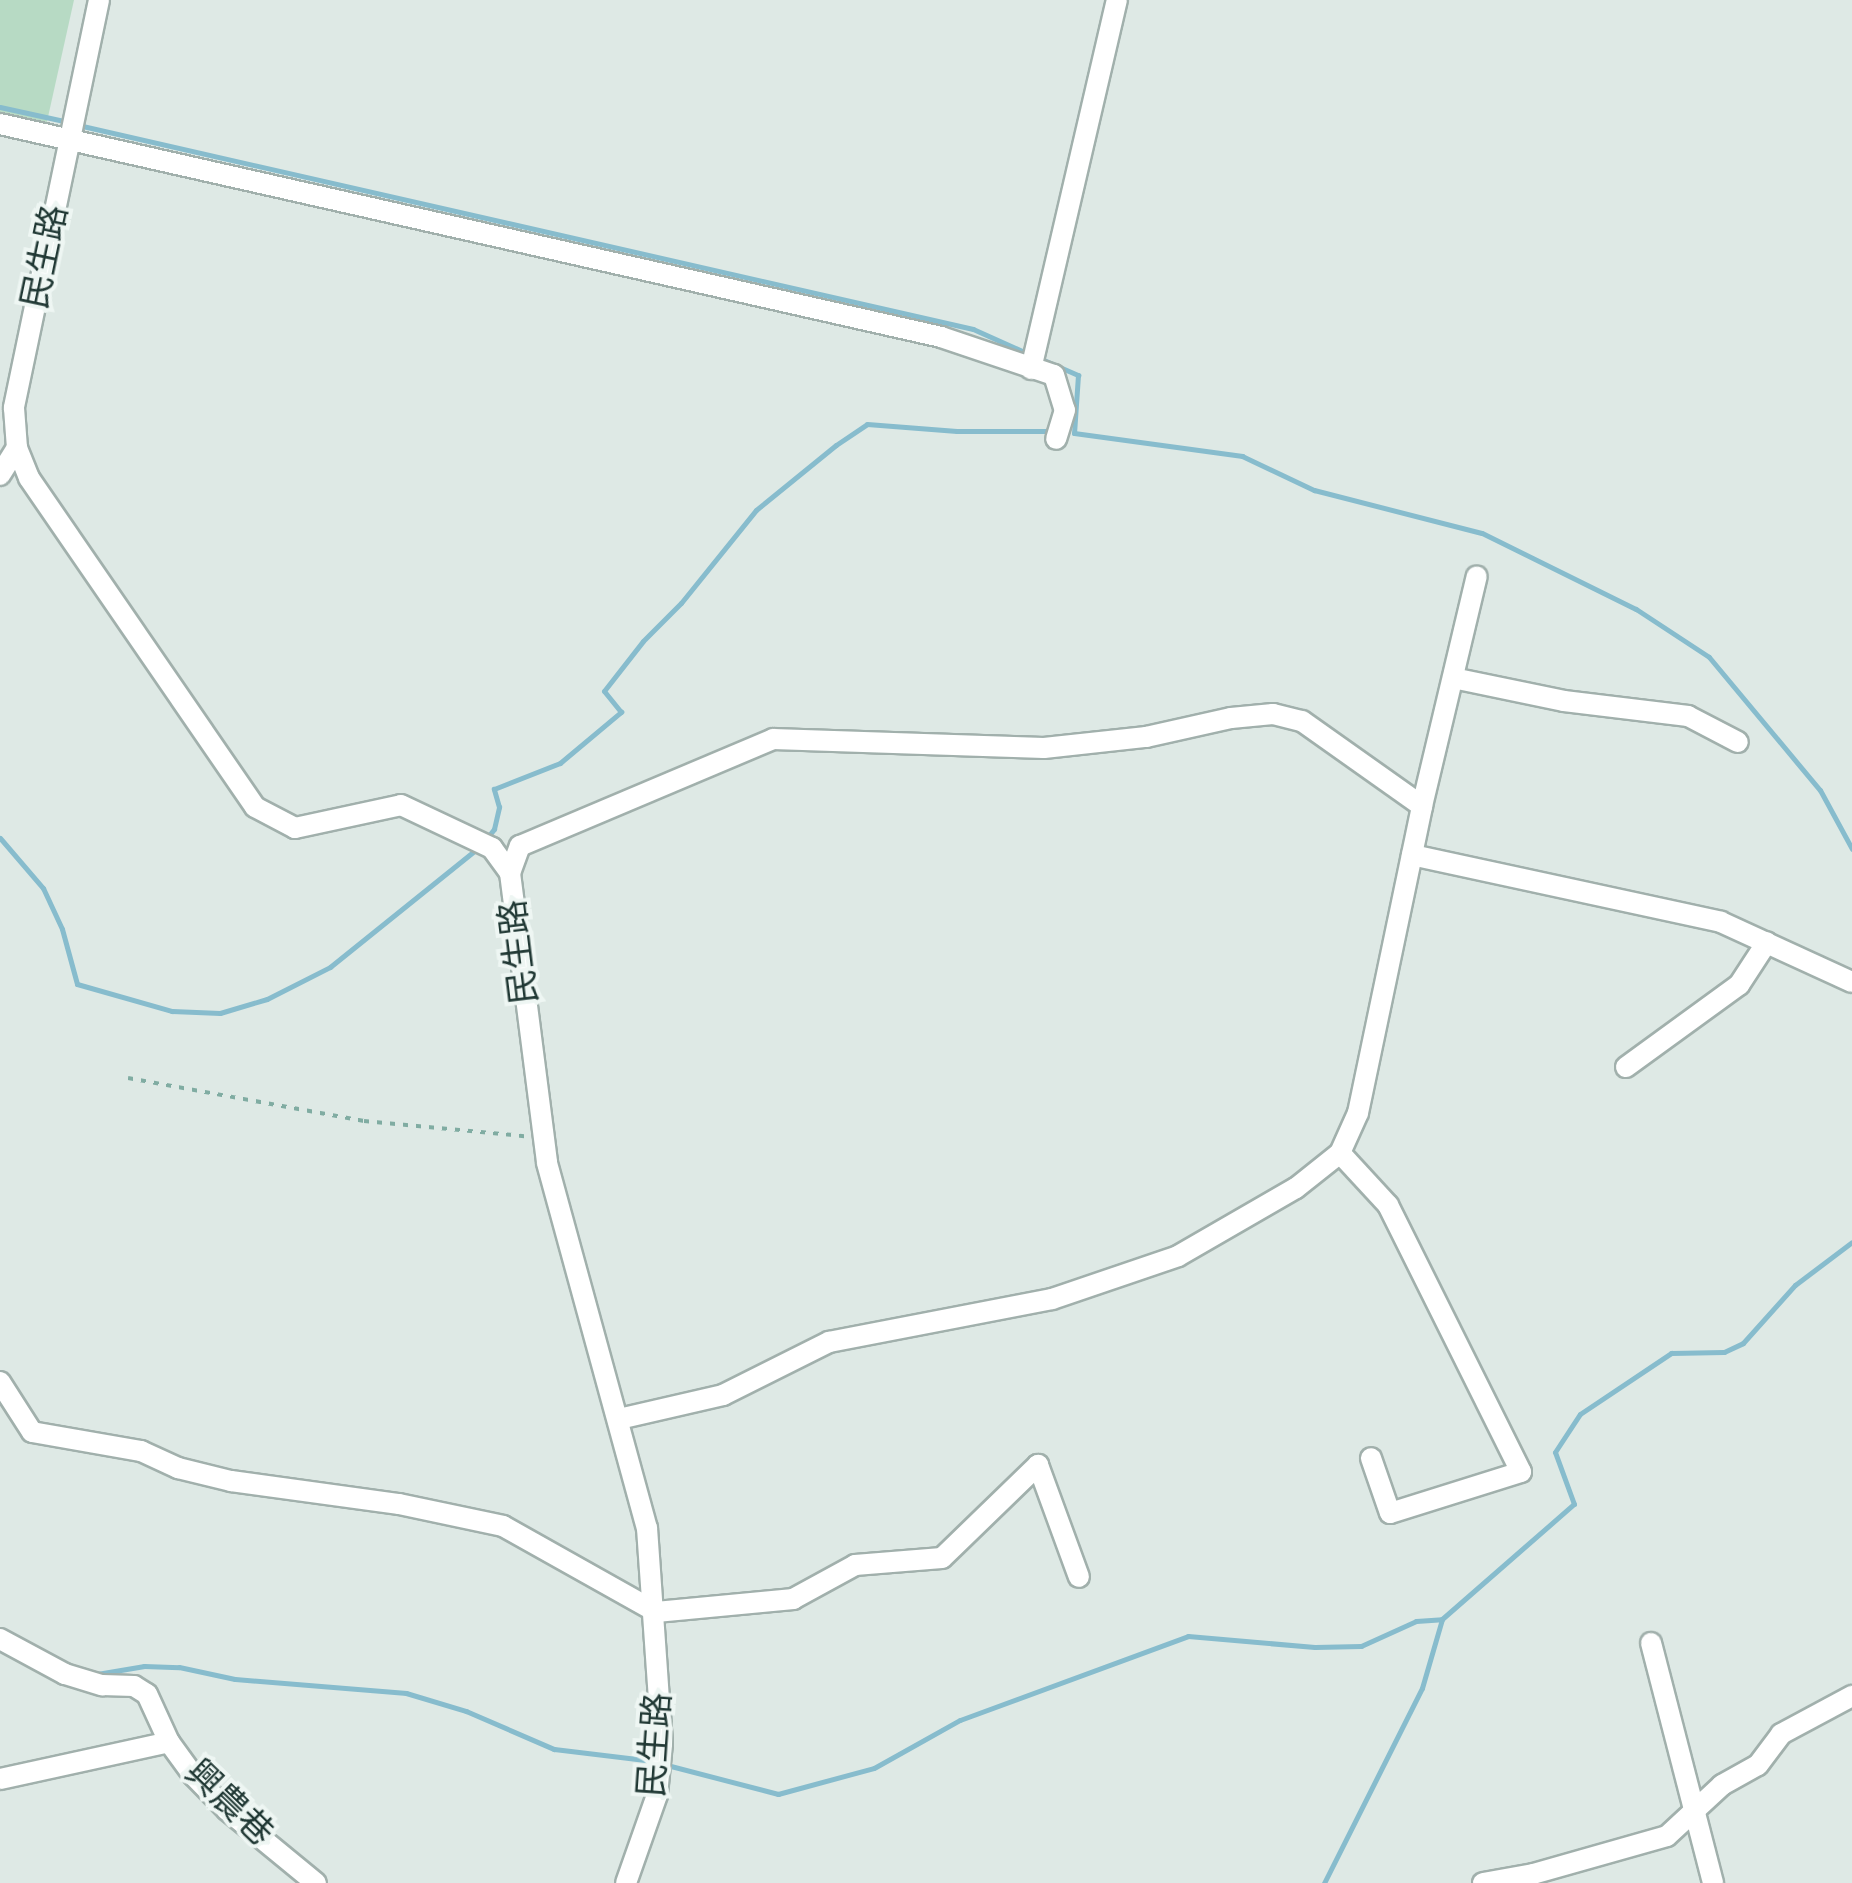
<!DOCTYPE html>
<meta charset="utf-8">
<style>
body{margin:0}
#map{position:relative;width:1852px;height:1883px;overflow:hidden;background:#dee9e5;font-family:Signika,"Noto Sans TC",sans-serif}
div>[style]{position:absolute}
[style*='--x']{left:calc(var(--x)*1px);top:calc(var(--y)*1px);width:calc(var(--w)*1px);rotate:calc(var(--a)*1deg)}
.green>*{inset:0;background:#b7dac4}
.stream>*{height:5px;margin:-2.5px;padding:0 2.5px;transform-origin:2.5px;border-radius:2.5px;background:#87bccd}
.path>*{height:4px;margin-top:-2px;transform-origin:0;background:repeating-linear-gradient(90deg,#80aca2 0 5px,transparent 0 13px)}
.roads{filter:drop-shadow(2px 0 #a1b0ac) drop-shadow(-2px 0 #a1b0ac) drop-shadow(0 2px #a1b0ac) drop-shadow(0 -2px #a1b0ac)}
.minor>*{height:20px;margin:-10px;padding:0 10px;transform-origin:10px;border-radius:10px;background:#fff}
span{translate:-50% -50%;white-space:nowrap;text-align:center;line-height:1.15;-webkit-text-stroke:8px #eef6f3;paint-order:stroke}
.street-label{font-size:35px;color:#203834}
</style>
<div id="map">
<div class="green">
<i style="clip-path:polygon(0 0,74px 0,46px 126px,0 116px)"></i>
</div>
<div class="stream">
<i style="--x:0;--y:107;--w:70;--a:12.4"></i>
<i style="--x:78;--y:125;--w:918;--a:12.84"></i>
<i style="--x:973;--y:329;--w:61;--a:24.1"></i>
<i style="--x:1039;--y:358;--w:43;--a:23.6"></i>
<i style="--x:1078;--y:375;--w:58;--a:93.9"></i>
<i style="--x:1074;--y:433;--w:170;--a:7.8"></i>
<i style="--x:1242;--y:456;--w:80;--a:25.3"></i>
<i style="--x:1314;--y:490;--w:173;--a:14.4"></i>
<i style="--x:1482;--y:533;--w:172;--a:26.3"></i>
<i style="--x:1636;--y:609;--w:87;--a:33.3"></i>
<i style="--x:1709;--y:657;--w:173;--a:50.2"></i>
<i style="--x:1820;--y:790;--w:67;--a:61.5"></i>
<i style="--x:0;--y:838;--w:66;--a:49.3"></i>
<i style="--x:43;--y:888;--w:45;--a:65.1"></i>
<i style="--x:62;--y:929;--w:57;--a:74.7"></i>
<i style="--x:77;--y:984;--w:99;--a:15.9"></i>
<i style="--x:172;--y:1011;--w:48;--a:2.4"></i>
<i style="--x:220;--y:1013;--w:49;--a:-16.6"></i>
<i style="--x:267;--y:999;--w:71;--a:-26.9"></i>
<i style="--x:330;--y:967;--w:191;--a:-38.8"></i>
<i style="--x:486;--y:839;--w:13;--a:-51"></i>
<i style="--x:494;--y:829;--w:23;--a:-77"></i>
<i style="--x:499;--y:807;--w:19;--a:-106"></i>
<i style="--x:494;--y:789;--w:71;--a:-21.5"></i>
<i style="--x:560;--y:763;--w:80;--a:-39.9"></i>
<i style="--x:621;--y:712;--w:27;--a:-129"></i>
<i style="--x:604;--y:691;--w:63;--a:-52"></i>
<i style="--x:643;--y:641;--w:54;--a:-45"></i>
<i style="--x:681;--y:603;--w:119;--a:-51.1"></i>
<i style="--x:756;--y:510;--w:103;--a:-39.1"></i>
<i style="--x:836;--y:445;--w:37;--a:-34"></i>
<i style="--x:867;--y:424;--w:90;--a:4.4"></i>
<i style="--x:957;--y:431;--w:91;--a:0"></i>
<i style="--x:97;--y:1674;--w:48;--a:-9.7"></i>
<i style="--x:144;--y:1666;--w:35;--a:2"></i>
<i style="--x:179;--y:1667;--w:57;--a:12.1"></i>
<i style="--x:235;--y:1679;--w:172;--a:4.7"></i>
<i style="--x:406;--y:1693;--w:63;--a:16.7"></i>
<i style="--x:466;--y:1711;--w:96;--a:23.4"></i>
<i style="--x:554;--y:1749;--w:100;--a:6.9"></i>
<i style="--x:663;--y:1764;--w:119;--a:14.6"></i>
<i style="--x:778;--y:1794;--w:99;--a:-15.2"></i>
<i style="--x:874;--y:1768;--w:98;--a:-29.2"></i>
<i style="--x:960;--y:1720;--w:243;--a:-20.2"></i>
<i style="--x:1188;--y:1636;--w:127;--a:5"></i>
<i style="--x:1315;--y:1647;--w:46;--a:-1.2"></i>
<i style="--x:1361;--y:1646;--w:60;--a:-24.4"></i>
<i style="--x:1416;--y:1621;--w:26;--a:-4"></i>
<i style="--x:1442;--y:1619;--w:175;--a:-41.1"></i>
<i style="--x:1574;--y:1504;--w:55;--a:-110.1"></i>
<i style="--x:1555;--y:1452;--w:45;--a:-56.7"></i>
<i style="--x:1580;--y:1414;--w:110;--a:-33.8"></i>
<i style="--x:1671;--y:1353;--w:53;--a:-1.1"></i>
<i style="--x:1724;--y:1352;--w:21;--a:-25"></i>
<i style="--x:1743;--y:1343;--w:78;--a:-48.1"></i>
<i style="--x:1795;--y:1285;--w:71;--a:-37"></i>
<i style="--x:1324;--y:1883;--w:218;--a:-63.3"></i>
<i style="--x:1422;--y:1688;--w:72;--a:-73.8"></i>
</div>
<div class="path">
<i style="--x:128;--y:1078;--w:240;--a:10.3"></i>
<i style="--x:364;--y:1121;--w:161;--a:5.4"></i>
</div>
<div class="roads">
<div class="minor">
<i style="--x:99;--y:0;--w:417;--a:101.8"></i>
<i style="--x:14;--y:408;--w:40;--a:85.7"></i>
<i style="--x:17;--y:448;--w:32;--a:68"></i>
<i style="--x:29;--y:478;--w:399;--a:55.5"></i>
<i style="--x:255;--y:807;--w:45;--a:27.7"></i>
<i style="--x:295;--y:828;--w:108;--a:-12.2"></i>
<i style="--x:401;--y:805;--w:101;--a:25.3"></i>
<i style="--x:492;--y:848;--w:31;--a:54"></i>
<i style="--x:510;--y:873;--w:292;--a:82.7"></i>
<i style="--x:547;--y:1163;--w:378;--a:74.7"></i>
<i style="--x:647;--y:1528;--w:216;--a:86"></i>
<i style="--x:662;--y:1743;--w:52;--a:95.5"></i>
<i style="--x:657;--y:1795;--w:93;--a:109.4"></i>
<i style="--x:0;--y:124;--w:965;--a:12.75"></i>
<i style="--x:941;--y:337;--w:119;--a:18.6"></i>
<i style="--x:1054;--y:375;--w:37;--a:73"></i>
<i style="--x:1065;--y:410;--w:30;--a:107"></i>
<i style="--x:1031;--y:369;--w:379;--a:-76.9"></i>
<i style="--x:0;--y:475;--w:32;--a:-58"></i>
<i style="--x:1453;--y:678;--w:113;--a:11.7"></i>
<i style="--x:1564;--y:701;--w:125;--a:6.9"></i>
<i style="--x:1688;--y:716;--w:56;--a:27.5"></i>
<i style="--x:1412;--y:855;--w:316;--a:12.2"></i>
<i style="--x:1721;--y:922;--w:144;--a:24.6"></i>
<i style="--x:510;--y:873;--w:29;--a:-70"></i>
<i style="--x:520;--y:846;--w:275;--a:-22.9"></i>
<i style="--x:773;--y:739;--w:271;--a:1.9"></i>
<i style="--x:1044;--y:748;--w:103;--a:-6.2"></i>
<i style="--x:1146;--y:737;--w:87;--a:-12.6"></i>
<i style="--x:1231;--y:718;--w:42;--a:-5.4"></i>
<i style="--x:1273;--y:714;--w:30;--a:14"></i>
<i style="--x:1302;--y:721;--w:147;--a:35.3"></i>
<i style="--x:1626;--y:1067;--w:140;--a:-36"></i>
<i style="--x:1739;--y:985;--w:51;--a:-56.9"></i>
<i style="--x:1340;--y:1153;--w:71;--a:47.3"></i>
<i style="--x:1388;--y:1205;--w:298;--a:63.5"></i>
<i style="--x:1521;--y:1472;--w:137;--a:162.6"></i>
<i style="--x:1390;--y:1513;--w:58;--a:-109.1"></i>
<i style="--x:0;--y:1382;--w:59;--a:57.4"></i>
<i style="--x:32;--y:1432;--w:111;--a:9.9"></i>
<i style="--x:141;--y:1451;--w:41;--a:24.7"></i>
<i style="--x:178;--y:1468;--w:55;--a:13.8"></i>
<i style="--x:231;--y:1481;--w:170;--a:7.8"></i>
<i style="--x:399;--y:1504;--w:106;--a:11.9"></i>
<i style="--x:503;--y:1526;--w:176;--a:29.3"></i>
<i style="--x:656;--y:1612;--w:138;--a:-5.4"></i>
<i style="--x:793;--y:1599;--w:71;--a:-28.7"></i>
<i style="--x:855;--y:1565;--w:87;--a:-4.6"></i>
<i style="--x:942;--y:1558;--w:134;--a:-44.1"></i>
<i style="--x:1038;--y:1465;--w:119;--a:69.9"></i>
<i style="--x:619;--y:1419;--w:107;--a:-13"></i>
<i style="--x:723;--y:1395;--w:119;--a:-26.6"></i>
<i style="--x:829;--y:1342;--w:227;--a:-10.9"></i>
<i style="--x:1052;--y:1299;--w:133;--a:-18.8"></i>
<i style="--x:1178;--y:1256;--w:136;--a:-30"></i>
<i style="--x:1296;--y:1188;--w:56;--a:-38.5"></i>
<i style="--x:1340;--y:1153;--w:44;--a:-65.8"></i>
<i style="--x:1358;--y:1113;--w:314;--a:-78.2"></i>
<i style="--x:1422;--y:806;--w:236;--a:-76.6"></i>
<i style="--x:0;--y:1639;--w:74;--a:28.3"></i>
<i style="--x:65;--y:1674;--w:39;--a:17"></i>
<i style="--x:102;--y:1685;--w:32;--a:2"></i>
<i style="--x:134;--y:1686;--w:15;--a:32"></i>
<i style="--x:147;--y:1694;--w:53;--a:65.4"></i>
<i style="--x:169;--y:1742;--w:41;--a:54"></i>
<i style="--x:193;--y:1775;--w:49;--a:45.8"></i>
<i style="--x:227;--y:1810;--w:115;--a:39.4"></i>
<i style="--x:1651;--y:1643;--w:248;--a:75.5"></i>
<i style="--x:0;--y:1779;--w:173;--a:-12.3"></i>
<i style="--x:1483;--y:1883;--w:51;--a:-10.2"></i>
<i style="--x:1533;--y:1874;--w:139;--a:-15.8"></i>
<i style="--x:1667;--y:1836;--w:75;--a:-42.8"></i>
<i style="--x:1722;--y:1785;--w:41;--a:-29.1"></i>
<i style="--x:1758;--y:1765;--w:39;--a:-53"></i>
<i style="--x:1781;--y:1734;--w:81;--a:-28.2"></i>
</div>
</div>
<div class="street-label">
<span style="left:45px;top:257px;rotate:-78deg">民生路</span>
<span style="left:519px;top:952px;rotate:-97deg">民生路</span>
<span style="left:655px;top:1745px;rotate:-86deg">民生路</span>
<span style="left:229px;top:1803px;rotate:44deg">興農巷</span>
</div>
</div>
